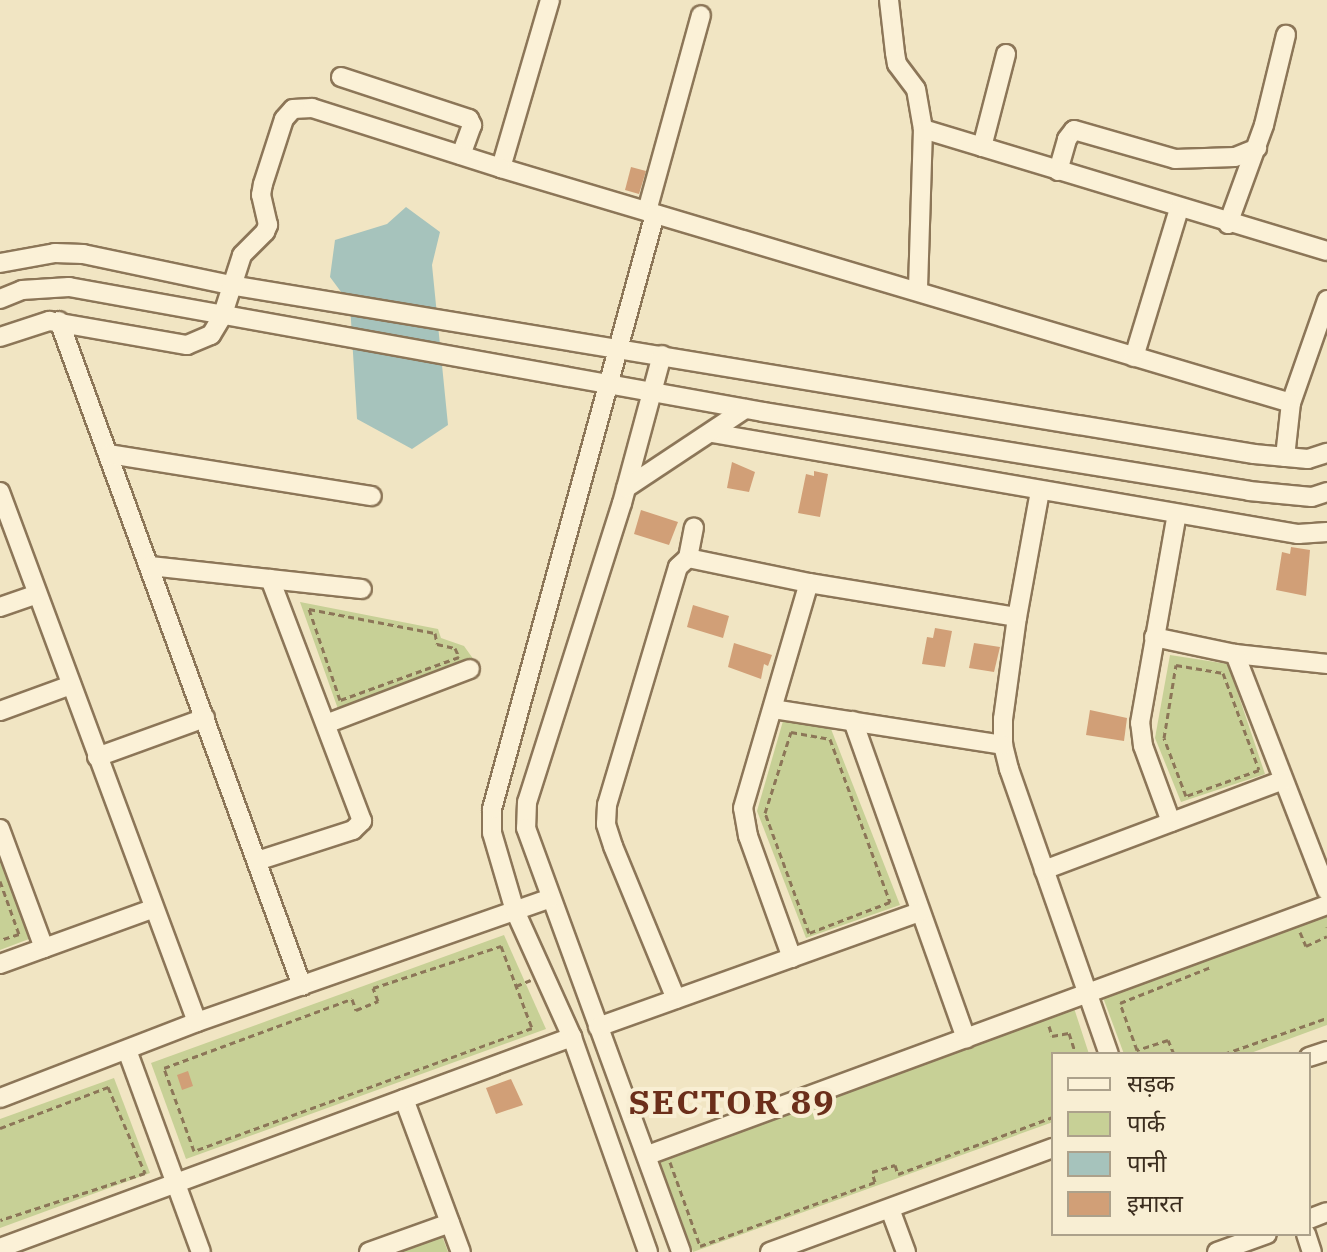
<!DOCTYPE html>
<meta charset="utf-8">
<style>
body{margin:0}
#map{position:relative;width:1327px;height:1252px;overflow:hidden;background:#f1e5c3;font-family:"IBM Plex Serif","Noto Sans Devanagari",serif}
div>[style]{position:absolute}
[style*='--x']{left:calc(var(--x)*1px);top:calc(var(--y)*1px);width:calc(var(--w)*1px);rotate:calc(var(--a)*1deg)}
.green>*{inset:0;background:#c7d096}
.water>*{inset:0;background:#a6c3bc}
.building>*{inset:0;background:#d19f77}
.path>*{height:3px;margin-top:-1.5px;transform-origin:0;background:repeating-linear-gradient(90deg,#8c7658 0 6px,transparent 0 10px)}
.roads{filter:drop-shadow(2px 0 #8c7658) drop-shadow(-2px 0 #8c7658) drop-shadow(0 2px #8c7658) drop-shadow(0 -2px #8c7658)}
.minor>*{height:18px;margin:-9px;padding:0 9px;transform-origin:9px;border-radius:9px;background:#fbf1d7}
span{translate:-50% -50%;white-space:nowrap;text-align:center;line-height:1.15;-webkit-text-stroke:8px #f8eed3;paint-order:stroke}
.district-label{font-size:34px;color:#6b2e1a;font-weight:700;letter-spacing:2px}
.legend{position:absolute;left:1051px;top:1052px;width:260px;height:184px;box-sizing:border-box;background:#f8eed3;border:2px solid #aca18b;margin:0;padding:10px 14px;list-style:none;font-size:24px;color:#3b2d1e}
.legend li{display:flex;align-items:center;gap:16px;height:40px}
.legend b{width:40px;border:2px solid #aca18b}
</style>
<div id="map">
<div class="green">
<i style="clip-path:polygon(300px 602px,438px 629px,441px 638px,464px 646px,474px 660px,338px 709px)"></i>
<i style="clip-path:polygon(1170px 655px,1228px 664px,1265px 774px,1181px 802px,1155px 738px)"></i>
<i style="clip-path:polygon(783px 721px,831px 729px,900px 905px,806px 938px,757px 811px)"></i>
<i style="clip-path:polygon(0 860px,29px 939px,0 950px)"></i>
<i style="clip-path:polygon(1327px 912px,1327px 1025px,1248px 1054px,1124px 1054px,1101px 992px)"></i>
<i style="clip-path:polygon(504px 935px,546px 1029px,186px 1159px,151px 1063px)"></i>
<i style="clip-path:polygon(1074px 1008px,1089px 1054px,1053px 1054px,1053px 1122px,693px 1252px,659px 1159px)"></i>
<i style="clip-path:polygon(114px 1078px,150px 1173px,0 1228px,0 1119px)"></i>
<i style="clip-path:polygon(441px 1233px,448px 1252px,394px 1252px)"></i>
</div>
<div class="water">
<i style="clip-path:polygon(406px 207px,440px 232px,432px 265px,448px 425px,412px 449px,357px 419px,350px 304px,330px 277px,335px 240px,387px 224px)"></i>
</div>
<div class="building">
<i style="clip-path:polygon(631px 167px,646px 171px,639px 194px,625px 190px)"></i>
<i style="clip-path:polygon(732px 462px,755px 472px,749px 492px,727px 488px)"></i>
<i style="clip-path:polygon(814px 471px,828px 474px,820px 517px,798px 513px,806px 474px,814px 476px)"></i>
<i style="clip-path:polygon(641px 510px,678px 522px,669px 545px,634px 534px)"></i>
<i style="clip-path:polygon(1291px 547px,1310px 550px,1306px 596px,1276px 590px,1282px 552px,1290px 554px)"></i>
<i style="clip-path:polygon(693px 605px,729px 616px,723px 638px,687px 627px)"></i>
<i style="clip-path:polygon(935px 628px,952px 631px,945px 667px,922px 664px,927px 637px,933px 638px)"></i>
<i style="clip-path:polygon(734px 643px,772px 655px,768px 666px,764px 664px,761px 679px,728px 667px)"></i>
<i style="clip-path:polygon(974px 643px,1000px 647px,994px 672px,969px 668px)"></i>
<i style="clip-path:polygon(1090px 710px,1127px 718px,1124px 741px,1086px 735px)"></i>
<i style="clip-path:polygon(188px 1071px,193px 1086px,182px 1090px,177px 1075px)"></i>
<i style="clip-path:polygon(511px 1079px,523px 1105px,496px 1114px,486px 1088px)"></i>
</div>
<div class="path">
<i style="--x:309;--y:609;--w:128;--a:10.8"></i>
<i style="--x:435;--y:633;--w:11;--a:80"></i>
<i style="--x:437;--y:644;--w:18;--a:13"></i>
<i style="--x:455;--y:648;--w:10;--a:66"></i>
<i style="--x:459;--y:657;--w:127;--a:160.1"></i>
<i style="--x:340;--y:700;--w:96;--a:-108.8"></i>
<i style="--x:1176;--y:665;--w:48;--a:9.7"></i>
<i style="--x:1223;--y:673;--w:103;--a:69.6"></i>
<i style="--x:1259;--y:770;--w:77;--a:160.4"></i>
<i style="--x:1186;--y:796;--w:62;--a:-110.8"></i>
<i style="--x:1164;--y:738;--w:74;--a:-80.7"></i>
<i style="--x:791;--y:732;--w:40;--a:10"></i>
<i style="--x:830;--y:739;--w:174;--a:69.8"></i>
<i style="--x:890;--y:902;--w:87;--a:159.1"></i>
<i style="--x:809;--y:933;--w:128;--a:-110.1"></i>
<i style="--x:765;--y:813;--w:85;--a:-72.2"></i>
<i style="--x:0;--y:881;--w:56;--a:70.3"></i>
<i style="--x:19;--y:934;--w:20;--a:162"></i>
<i style="--x:1327;--y:926;--w:1;--a:90"></i>
<i style="--x:1300;--y:932;--w:15;--a:67"></i>
<i style="--x:1306;--y:946;--w:23;--a:-25"></i>
<i style="--x:501;--y:946;--w:88;--a:69.3"></i>
<i style="--x:532;--y:1028;--w:360;--a:160"></i>
<i style="--x:194;--y:1151;--w:88;--a:-109.9"></i>
<i style="--x:164;--y:1068;--w:200;--a:-20.2"></i>
<i style="--x:352;--y:999;--w:12;--a:70"></i>
<i style="--x:356;--y:1010;--w:24;--a:-22"></i>
<i style="--x:378;--y:1001;--w:14;--a:-111"></i>
<i style="--x:373;--y:988;--w:135;--a:-18.2"></i>
<i style="--x:516;--y:986;--w:16;--a:-22"></i>
<i style="--x:1049;--y:1026;--w:10;--a:73"></i>
<i style="--x:1052;--y:1036;--w:17;--a:-10"></i>
<i style="--x:1069;--y:1033;--w:22;--a:72"></i>
<i style="--x:1174;--y:1054;--w:15;--a:-113"></i>
<i style="--x:1168;--y:1040;--w:33;--a:162"></i>
<i style="--x:1137;--y:1050;--w:50;--a:-109.9"></i>
<i style="--x:1120;--y:1003;--w:98;--a:-21.6"></i>
<i style="--x:1224;--y:1054;--w:109;--a:-19.3"></i>
<i style="--x:0;--y:1128;--w:116;--a:-20.8"></i>
<i style="--x:108;--y:1087;--w:94;--a:66.7"></i>
<i style="--x:145;--y:1173;--w:152;--a:162"></i>
<i style="--x:670;--y:1162;--w:89;--a:70.3"></i>
<i style="--x:700;--y:1246;--w:186;--a:-20.1"></i>
<i style="--x:875;--y:1182;--w:10;--a:-107"></i>
<i style="--x:872;--y:1172;--w:24;--a:-17"></i>
<i style="--x:895;--y:1165;--w:9;--a:72"></i>
<i style="--x:898;--y:1174;--w:165;--a:-20.2"></i>
</div>
<div class="roads">
<div class="minor">
<i style="--x:550;--y:0;--w:175;--a:106.3"></i>
<i style="--x:501;--y:168;--w:824;--a:16.57"></i>
<i style="--x:1291;--y:403;--w:109;--a:-70.7"></i>
<i style="--x:889;--y:0;--w:53;--a:83.5"></i>
<i style="--x:895;--y:53;--w:11;--a:80"></i>
<i style="--x:897;--y:64;--w:31;--a:53"></i>
<i style="--x:916;--y:89;--w:41;--a:80.1"></i>
<i style="--x:923;--y:129;--w:162;--a:91.8"></i>
<i style="--x:341;--y:77;--w:135;--a:18.2"></i>
<i style="--x:469;--y:119;--w:7;--a:63"></i>
<i style="--x:472;--y:125;--w:32;--a:110"></i>
<i style="--x:923;--y:129;--w:422;--a:16.8"></i>
<i style="--x:982;--y:147;--w:96;--a:-75.5"></i>
<i style="--x:1058;--y:171;--w:33;--a:-74"></i>
<i style="--x:1067;--y:139;--w:11;--a:-52"></i>
<i style="--x:1074;--y:130;--w:105;--a:16"></i>
<i style="--x:1175;--y:159;--w:60;--a:-1.9"></i>
<i style="--x:1235;--y:157;--w:24;--a:-22"></i>
<i style="--x:647;--y:211;--w:203;--a:-74.6"></i>
<i style="--x:1228;--y:224;--w:105;--a:-70"></i>
<i style="--x:1264;--y:125;--w:93;--a:-76.3"></i>
<i style="--x:0;--y:263;--w:56;--a:-10.3"></i>
<i style="--x:55;--y:253;--w:28;--a:2"></i>
<i style="--x:83;--y:254;--w:150;--a:11.9"></i>
<i style="--x:230;--y:285;--w:1038;--a:9.37"></i>
<i style="--x:1254;--y:454;--w:54;--a:5.3"></i>
<i style="--x:1308;--y:459;--w:20;--a:-18"></i>
<i style="--x:0;--y:299;--w:24;--a:-22"></i>
<i style="--x:22;--y:290;--w:47;--a:-3.7"></i>
<i style="--x:69;--y:287;--w:705;--a:10.21"></i>
<i style="--x:763;--y:412;--w:492;--a:9.2"></i>
<i style="--x:1249;--y:491;--w:63;--a:5.4"></i>
<i style="--x:1312;--y:497;--w:16;--a:-18"></i>
<i style="--x:59;--y:321;--w:708;--a:69.93"></i>
<i style="--x:0;--y:337;--w:52;--a:-18.1"></i>
<i style="--x:49;--y:321;--w:140;--a:9.9"></i>
<i style="--x:187;--y:345;--w:26;--a:-23"></i>
<i style="--x:211;--y:335;--w:21;--a:-59"></i>
<i style="--x:222;--y:317;--w:65;--a:-72.1"></i>
<i style="--x:242;--y:255;--w:33;--a:-45"></i>
<i style="--x:265;--y:232;--w:8;--a:-67"></i>
<i style="--x:268;--y:225;--w:31;--a:-103"></i>
<i style="--x:261;--y:195;--w:11;--a:-80"></i>
<i style="--x:263;--y:184;--w:68;--a:-72.1"></i>
<i style="--x:284;--y:119;--w:13;--a:-48"></i>
<i style="--x:293;--y:109;--w:19;--a:-3"></i>
<i style="--x:312;--y:108;--w:198;--a:17.6"></i>
<i style="--x:662;--y:355;--w:153;--a:105.1"></i>
<i style="--x:622;--y:503;--w:314;--a:107.6"></i>
<i style="--x:527;--y:802;--w:26;--a:92"></i>
<i style="--x:526;--y:828;--w:451;--a:69.9"></i>
<i style="--x:1134;--y:357;--w:155;--a:-73.1"></i>
<i style="--x:712;--y:433;--w:595;--a:9.78"></i>
<i style="--x:1298;--y:534;--w:29;--a:-4"></i>
<i style="--x:109;--y:454;--w:266;--a:9.1"></i>
<i style="--x:1285;--y:457;--w:54;--a:-83.7"></i>
<i style="--x:626;--y:488;--w:143;--a:-33.6"></i>
<i style="--x:1040;--y:491;--w:128;--a:100.3"></i>
<i style="--x:1017;--y:617;--w:103;--a:97.8"></i>
<i style="--x:1003;--y:719;--w:26;--a:90"></i>
<i style="--x:1003;--y:745;--w:25;--a:76"></i>
<i style="--x:1009;--y:769;--w:302;--a:70.7"></i>
<i style="--x:0;--y:492;--w:565;--a:69.61"></i>
<i style="--x:688;--y:558;--w:124;--a:11.7"></i>
<i style="--x:809;--y:583;--w:211;--a:9.3"></i>
<i style="--x:150;--y:566;--w:213;--a:6.2"></i>
<i style="--x:0;--y:607;--w:39;--a:-19"></i>
<i style="--x:1154;--y:637;--w:83;--a:11.9"></i>
<i style="--x:1235;--y:654;--w:93;--a:6.2"></i>
<i style="--x:1235;--y:654;--w:254;--a:68.8"></i>
<i style="--x:773;--y:709;--w:233;--a:8.9"></i>
<i style="--x:0;--y:711;--w:76;--a:-20.1"></i>
<i style="--x:853;--y:721;--w:337;--a:70.4"></i>
<i style="--x:326;--y:724;--w:154;--a:-20.9"></i>
<i style="--x:97;--y:757;--w:115;--a:-19.9"></i>
<i style="--x:1171;--y:822;--w:81;--a:-110.2"></i>
<i style="--x:1143;--y:746;--w:23;--a:-97"></i>
<i style="--x:1140;--y:723;--w:212;--a:-80"></i>
<i style="--x:0;--y:829;--w:127;--a:69.7"></i>
<i style="--x:257;--y:861;--w:101;--a:-17.9"></i>
<i style="--x:353;--y:830;--w:13;--a:-45"></i>
<i style="--x:362;--y:821;--w:259;--a:-110.8"></i>
<i style="--x:1044;--y:870;--w:255;--a:-20.6"></i>
<i style="--x:792;--y:958;--w:130;--a:-109.8"></i>
<i style="--x:748;--y:836;--w:28;--a:-100"></i>
<i style="--x:743;--y:808;--w:234;--a:-73.7"></i>
<i style="--x:0;--y:964;--w:162;--a:-19.9"></i>
<i style="--x:676;--y:999;--w:165;--a:-112.4"></i>
<i style="--x:613;--y:846;--w:23;--a:-108"></i>
<i style="--x:606;--y:824;--w:19;--a:-87"></i>
<i style="--x:607;--y:805;--w:248;--a:-73.4"></i>
<i style="--x:678;--y:567;--w:13;--a:-42"></i>
<i style="--x:688;--y:558;--w:31;--a:-79"></i>
<i style="--x:598;--y:1027;--w:342;--a:-19.7"></i>
<i style="--x:127;--y:1050;--w:215;--a:69.9"></i>
<i style="--x:1309;--y:1057;--w:19;--a:-18"></i>
<i style="--x:0;--y:1098;--w:211;--a:-21.1"></i>
<i style="--x:197;--y:1022;--w:373;--a:-19.3"></i>
<i style="--x:404;--y:1099;--w:163;--a:69.6"></i>
<i style="--x:648;--y:1155;--w:724;--a:-20.21"></i>
<i style="--x:890;--y:1209;--w:46;--a:69.6"></i>
<i style="--x:1309;--y:1219;--w:19;--a:-21"></i>
<i style="--x:1306;--y:1234;--w:19;--a:72"></i>
<i style="--x:0;--y:1248;--w:610;--a:-20.25"></i>
<i style="--x:369;--y:1252;--w:86;--a:-19.7"></i>
<i style="--x:648;--y:1252;--w:228;--a:-109.5"></i>
<i style="--x:572;--y:1037;--w:138;--a:-114.3"></i>
<i style="--x:515;--y:911;--w:81;--a:-106.4"></i>
<i style="--x:492;--y:833;--w:24;--a:-90"></i>
<i style="--x:492;--y:809;--w:617;--a:-74.68"></i>
<i style="--x:770;--y:1252;--w:302;--a:-20.2"></i>
<i style="--x:1217;--y:1252;--w:53;--a:-19.8"></i>
</div>
</div>
<div class="district-label">
<span style="left:732px;top:1102px">SECTOR 89</span>
</div>
<ul class="legend">
<li><b style="height:10px;background:#fbf1d7"></b>सड़क</li>
<li><b style="height:22px;background:#c7d096"></b>पार्क</li>
<li><b style="height:22px;background:#a6c3bc"></b>पानी</li>
<li><b style="height:22px;background:#d19f77"></b>इमारत</li>
</ul>
</div>
